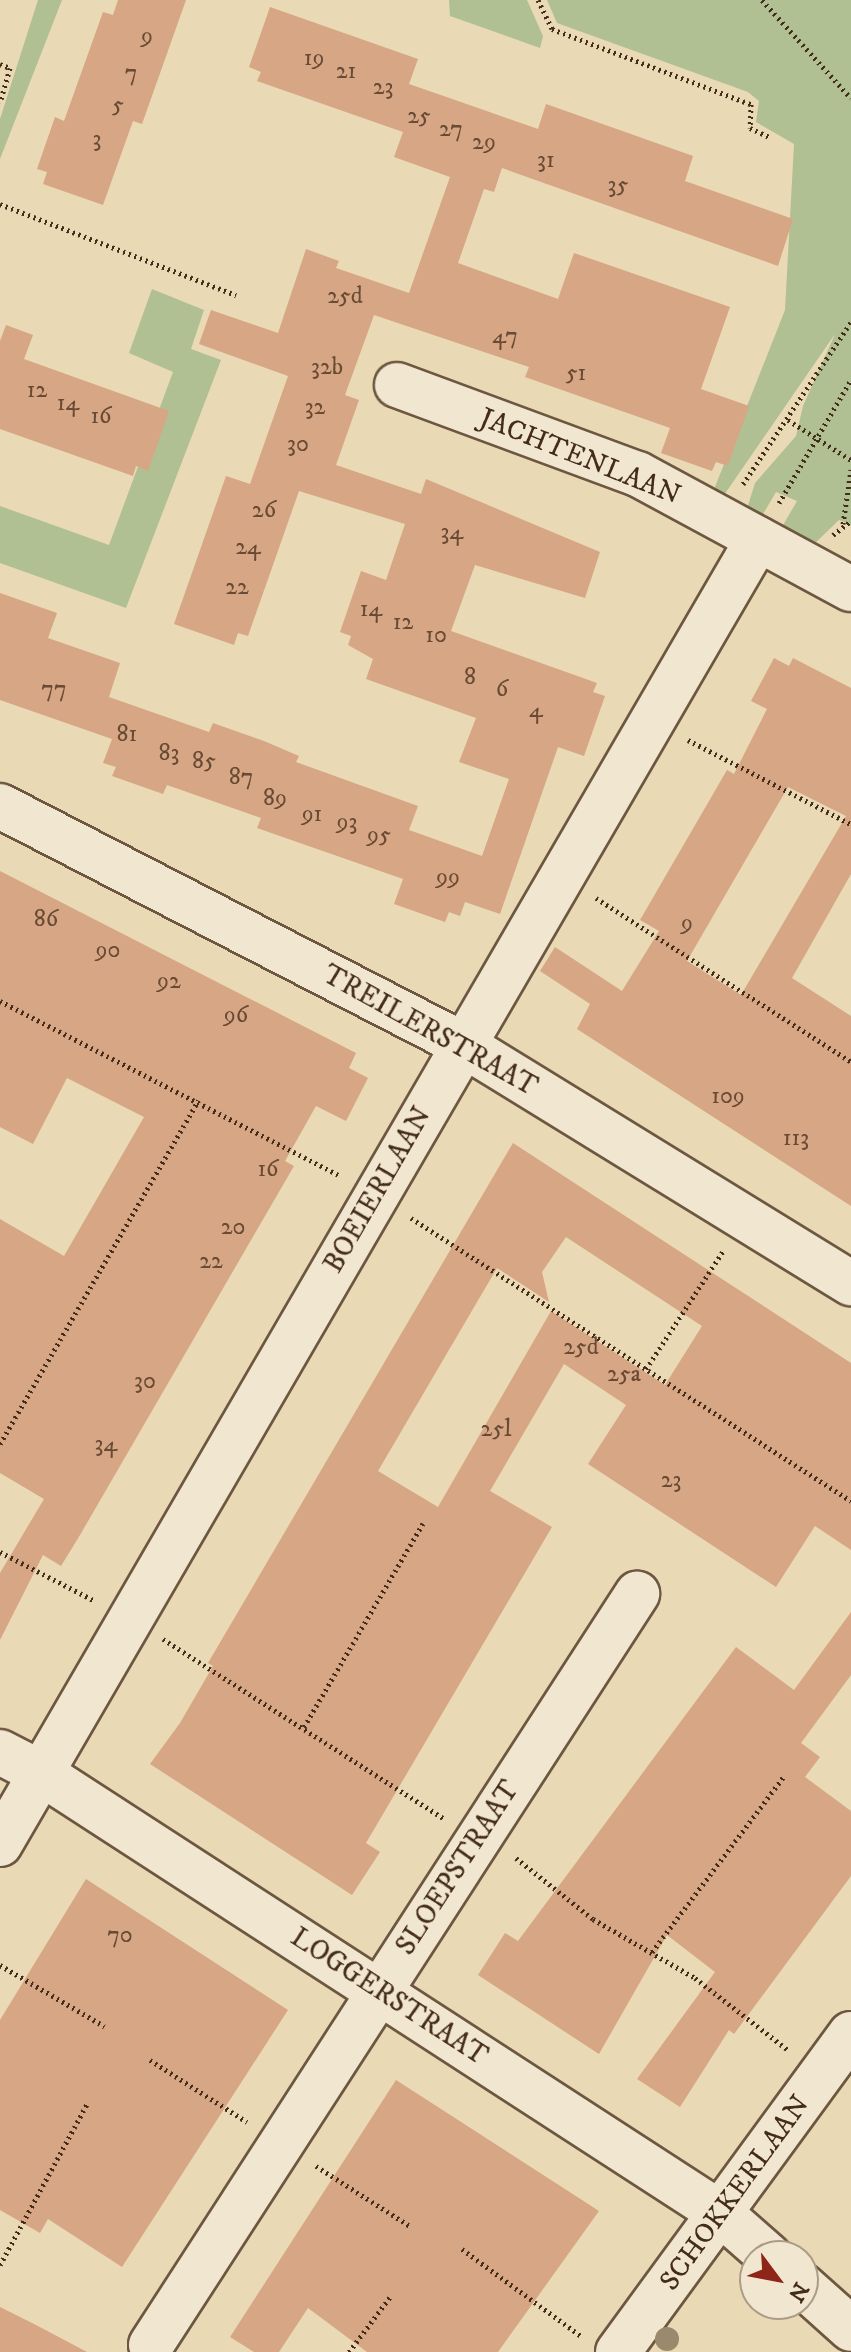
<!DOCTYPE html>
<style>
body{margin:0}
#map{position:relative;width:851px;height:2352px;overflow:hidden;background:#e9d9b5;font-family:"IM FELL DW Pica",serif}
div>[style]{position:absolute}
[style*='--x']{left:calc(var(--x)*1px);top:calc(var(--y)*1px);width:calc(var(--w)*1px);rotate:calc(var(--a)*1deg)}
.green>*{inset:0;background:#b0c092}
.building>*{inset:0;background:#d7a684}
.path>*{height:5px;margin-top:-2.5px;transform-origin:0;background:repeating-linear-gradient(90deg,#442c1a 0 2px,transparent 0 6px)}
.roads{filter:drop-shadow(2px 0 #6d5741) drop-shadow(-2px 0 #6d5741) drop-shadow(0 2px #6d5741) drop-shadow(0 -2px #6d5741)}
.minor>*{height:44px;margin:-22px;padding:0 22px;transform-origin:22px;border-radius:22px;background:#f1e6cf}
.trees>*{width:24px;height:24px;margin:-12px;border-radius:50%;background:#9a8a6d}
span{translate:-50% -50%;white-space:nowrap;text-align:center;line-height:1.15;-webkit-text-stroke:7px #f1e6cf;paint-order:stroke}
.number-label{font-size:24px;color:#694a34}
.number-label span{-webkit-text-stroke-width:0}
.street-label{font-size:28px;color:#442c1a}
.north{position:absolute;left:739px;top:2240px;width:80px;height:80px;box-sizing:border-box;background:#f1e6cf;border:2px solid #ac9c87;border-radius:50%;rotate:122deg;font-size:22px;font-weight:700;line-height:32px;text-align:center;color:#442c1a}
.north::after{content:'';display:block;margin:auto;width:28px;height:36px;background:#8f2418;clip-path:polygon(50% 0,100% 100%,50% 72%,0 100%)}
</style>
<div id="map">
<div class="green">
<i style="clip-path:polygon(38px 0,62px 0,0 159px,0 119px)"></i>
<i style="clip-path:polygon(449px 0,527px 0,543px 36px,540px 48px,450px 16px)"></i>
<i style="clip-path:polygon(547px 0,851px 0,851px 525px,839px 520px,810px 548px,779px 532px,797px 501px,776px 492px,759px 521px,746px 512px,755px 483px,796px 436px,803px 406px,835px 334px,722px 498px,713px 492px,785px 310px,794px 144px,756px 122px,759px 101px,748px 92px,557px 23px)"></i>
<i style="clip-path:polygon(152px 289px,204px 310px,191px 349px,221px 360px,126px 608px,0 563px,0 506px,109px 545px,173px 372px,129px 353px)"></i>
</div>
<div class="building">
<i style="clip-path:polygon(118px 0,186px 0,142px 124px,133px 121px,103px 205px,43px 184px,47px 172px,37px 169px,55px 117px,64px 121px,103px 12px,113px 15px)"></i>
<i style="clip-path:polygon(270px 7px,418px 59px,409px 84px,481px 109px,538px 129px,546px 104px,693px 156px,685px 181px,793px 219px,778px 266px,502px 168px,494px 192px,484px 189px,458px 263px,558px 299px,574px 253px,730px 307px,701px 389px,749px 406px,728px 466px,716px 462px,712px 471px,661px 453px,670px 428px,525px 377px,529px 367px,374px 315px,345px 395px,359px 400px,336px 465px,421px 494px,426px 479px,600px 552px,585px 598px,475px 565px,451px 631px,597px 683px,593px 692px,605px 696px,584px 756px,558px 747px,500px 914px,465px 902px,460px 916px,449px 912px,445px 922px,394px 904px,403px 879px,257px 828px,261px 818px,167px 785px,163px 794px,112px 776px,116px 767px,103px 763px,112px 739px,0 700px,0 593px,57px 613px,48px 638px,120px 663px,109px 697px,209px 732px,213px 723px,264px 741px,299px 756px,296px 762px,418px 806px,409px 830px,482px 856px,509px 779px,459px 762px,476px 718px,366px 679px,373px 659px,348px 645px,351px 636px,340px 632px,361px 571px,386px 580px,405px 524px,299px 491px,248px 636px,238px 633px,234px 645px,174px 624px,226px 476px,250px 484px,288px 376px,199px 344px,211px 310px,278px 333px,306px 249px,339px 261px,336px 268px,409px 293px,450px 177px,394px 157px,403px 132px,257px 81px,261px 72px,249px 67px)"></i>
<i style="clip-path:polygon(6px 325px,33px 335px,24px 359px,169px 411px,148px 471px,136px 466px,133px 476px,0 429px,0 341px)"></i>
<i style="clip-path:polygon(evenodd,774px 658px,789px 666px,793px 658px,851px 688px,851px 874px,792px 978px,851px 1016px,851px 1206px,577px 1029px,590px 1004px,540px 971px,555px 947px,622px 991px,659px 931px,640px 920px,727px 770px,734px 774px,767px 709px,751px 701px,774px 658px,788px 787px,846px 816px,741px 995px,687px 961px,788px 787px)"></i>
<i style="clip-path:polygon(0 871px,356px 1053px,349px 1068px,368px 1078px,346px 1121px,316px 1106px,285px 1161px,294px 1166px,80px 1535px,61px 1566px,43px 1555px,0 1640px,0 1573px,44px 1499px,0 1473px,0 1219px,64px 1256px,144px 1117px,67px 1078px,33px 1144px,0 1127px)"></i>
<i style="clip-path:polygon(evenodd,513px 1143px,851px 1363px,851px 1550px,815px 1526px,776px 1587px,588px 1464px,626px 1405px,564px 1364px,490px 1491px,552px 1527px,366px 1843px,380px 1852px,352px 1895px,150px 1764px,180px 1723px,213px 1666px,208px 1663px,513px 1143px,566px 1237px,702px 1326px,665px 1385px,551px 1311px,438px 1507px,378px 1471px,497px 1268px,549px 1302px,542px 1272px,566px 1237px)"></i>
<i style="clip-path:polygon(851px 1612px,851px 1675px,801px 1743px,820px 1757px,805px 1777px,851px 1811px,851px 1876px,734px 2034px,729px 2030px,680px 2107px,637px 2079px,715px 1972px,667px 1935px,599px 2054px,478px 1975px,505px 1933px,518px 1941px,736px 1647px,794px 1690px)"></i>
<i style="clip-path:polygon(86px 1879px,288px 2010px,122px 2267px,48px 2219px,40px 2233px,0 2210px,0 2020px)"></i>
<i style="clip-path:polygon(396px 2080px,599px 2211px,498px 2352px,367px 2352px,308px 2308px,279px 2352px,254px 2352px,230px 2337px)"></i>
<i style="clip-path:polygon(0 2307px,36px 2325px,87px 2352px,0 2352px)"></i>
</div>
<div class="path">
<i style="--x:538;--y:0;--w:32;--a:64"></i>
<i style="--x:552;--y:29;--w:213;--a:20.7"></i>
<i style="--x:751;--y:104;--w:24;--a:92"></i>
<i style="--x:750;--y:128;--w:21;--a:25"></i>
<i style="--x:762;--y:0;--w:132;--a:47.8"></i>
<i style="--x:0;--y:64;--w:11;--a:22"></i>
<i style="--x:10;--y:68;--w:36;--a:106"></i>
<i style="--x:0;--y:204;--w:253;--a:21.1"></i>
<i style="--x:788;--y:420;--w:75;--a:32.4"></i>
<i style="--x:743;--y:484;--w:195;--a:-56.3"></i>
<i style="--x:779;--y:503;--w:143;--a:-59.7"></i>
<i style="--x:843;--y:524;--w:55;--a:-81.6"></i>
<i style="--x:833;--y:535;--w:23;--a:-38"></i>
<i style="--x:688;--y:740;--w:183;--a:27.3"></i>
<i style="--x:596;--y:898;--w:303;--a:32.7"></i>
<i style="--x:0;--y:1001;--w:382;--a:27.2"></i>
<i style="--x:411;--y:1218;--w:523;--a:32.75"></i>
<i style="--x:646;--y:1369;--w:142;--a:-56.8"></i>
<i style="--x:0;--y:1444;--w:397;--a:-60"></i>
<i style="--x:0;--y:1552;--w:107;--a:27.3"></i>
<i style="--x:163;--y:1639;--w:334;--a:32.6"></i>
<i style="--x:304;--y:1727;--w:236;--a:-59.7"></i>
<i style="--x:516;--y:1858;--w:98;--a:38.4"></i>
<i style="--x:593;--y:1919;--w:118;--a:30"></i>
<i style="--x:695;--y:1978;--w:118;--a:37.7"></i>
<i style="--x:652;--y:1952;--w:221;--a:-53.1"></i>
<i style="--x:0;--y:1965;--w:121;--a:30.4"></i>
<i style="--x:150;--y:2060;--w:115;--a:32.6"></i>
<i style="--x:316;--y:2166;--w:112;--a:32.6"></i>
<i style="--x:462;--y:2249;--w:147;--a:36.2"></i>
<i style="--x:0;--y:2265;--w:185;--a:-61.6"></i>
<i style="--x:349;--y:2352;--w:69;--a:-53.3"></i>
</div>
<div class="roads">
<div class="minor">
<i style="--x:397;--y:385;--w:257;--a:20.3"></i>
<i style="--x:638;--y:474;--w:242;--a:28.4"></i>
<i style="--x:0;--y:806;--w:520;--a:27.26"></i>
<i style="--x:462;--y:1044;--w:457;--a:31.6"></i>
<i style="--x:0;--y:1752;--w:46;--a:27.1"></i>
<i style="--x:41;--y:1773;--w:809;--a:32.94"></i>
<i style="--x:720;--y:2213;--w:65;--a:41.3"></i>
<i style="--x:0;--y:1844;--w:1509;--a:-59.85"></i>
<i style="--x:803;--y:2286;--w:64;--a:41.9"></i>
<i style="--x:151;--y:2345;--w:895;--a:-57.09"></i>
<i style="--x:618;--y:2352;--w:394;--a:-53.8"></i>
</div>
</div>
<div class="trees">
<i style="left:667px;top:2339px"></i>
</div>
<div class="number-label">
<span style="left:147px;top:37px">9</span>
<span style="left:314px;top:59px">19</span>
<span style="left:346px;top:72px">21</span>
<span style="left:131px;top:74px">7</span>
<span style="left:383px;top:88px">23</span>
<span style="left:118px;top:106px">5</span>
<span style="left:419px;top:117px">25</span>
<span style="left:451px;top:130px">27</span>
<span style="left:97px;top:140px">3</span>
<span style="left:484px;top:143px">29</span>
<span style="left:546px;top:161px">31</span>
<span style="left:618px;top:186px">35</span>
<span style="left:345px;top:297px">25d</span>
<span style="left:505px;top:337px">47</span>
<span style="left:327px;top:368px">32b</span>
<span style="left:576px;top:374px">51</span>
<span style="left:37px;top:391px">12</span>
<span style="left:68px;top:404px">14</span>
<span style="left:315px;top:408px">32</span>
<span style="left:101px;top:417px">16</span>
<span style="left:298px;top:445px">30</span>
<span style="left:264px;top:511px">26</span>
<span style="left:452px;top:533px">34</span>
<span style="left:248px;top:548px">24</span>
<span style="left:237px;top:588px">22</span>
<span style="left:371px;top:610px">14</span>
<span style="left:403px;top:623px">12</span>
<span style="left:436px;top:636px">10</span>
<span style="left:470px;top:678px">8</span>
<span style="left:54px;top:690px">77</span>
<span style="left:502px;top:690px">6</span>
<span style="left:536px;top:711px">4</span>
<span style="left:127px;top:735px">81</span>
<span style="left:169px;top:754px">83</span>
<span style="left:204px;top:762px">85</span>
<span style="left:241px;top:778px">87</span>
<span style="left:275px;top:799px">89</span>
<span style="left:312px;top:815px">91</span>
<span style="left:347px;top:823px">93</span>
<span style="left:379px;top:836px">95</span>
<span style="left:448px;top:878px">99</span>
<span style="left:46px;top:920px">86</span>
<span style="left:687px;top:924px">9</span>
<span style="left:108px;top:951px">90</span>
<span style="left:169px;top:982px">92</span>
<span style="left:236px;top:1016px">96</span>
<span style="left:728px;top:1097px">109</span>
<span style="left:796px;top:1139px">113</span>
<span style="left:268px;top:1170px">16</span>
<span style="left:233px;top:1228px">20</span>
<span style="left:211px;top:1262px">22</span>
<span style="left:581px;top:1348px">25d</span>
<span style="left:624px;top:1375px">25a</span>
<span style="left:145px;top:1382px">30</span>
<span style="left:496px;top:1430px">25l</span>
<span style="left:106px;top:1445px">34</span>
<span style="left:671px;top:1481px">23</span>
<span style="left:120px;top:1936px">70</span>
</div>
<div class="street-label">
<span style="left:580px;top:457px;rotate:22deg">JACHTENLAAN</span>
<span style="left:430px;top:1031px;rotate:29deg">TREILERSTRAAT</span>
<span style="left:378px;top:1190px;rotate:-60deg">BOEIERLAAN</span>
<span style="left:458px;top:1868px;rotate:-57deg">SLOEPSTRAAT</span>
<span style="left:389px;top:1997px;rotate:33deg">LOGGERSTRAAT</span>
<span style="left:735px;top:2193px;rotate:-54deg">SCHOKKERLAAN</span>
</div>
<div class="north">N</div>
</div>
